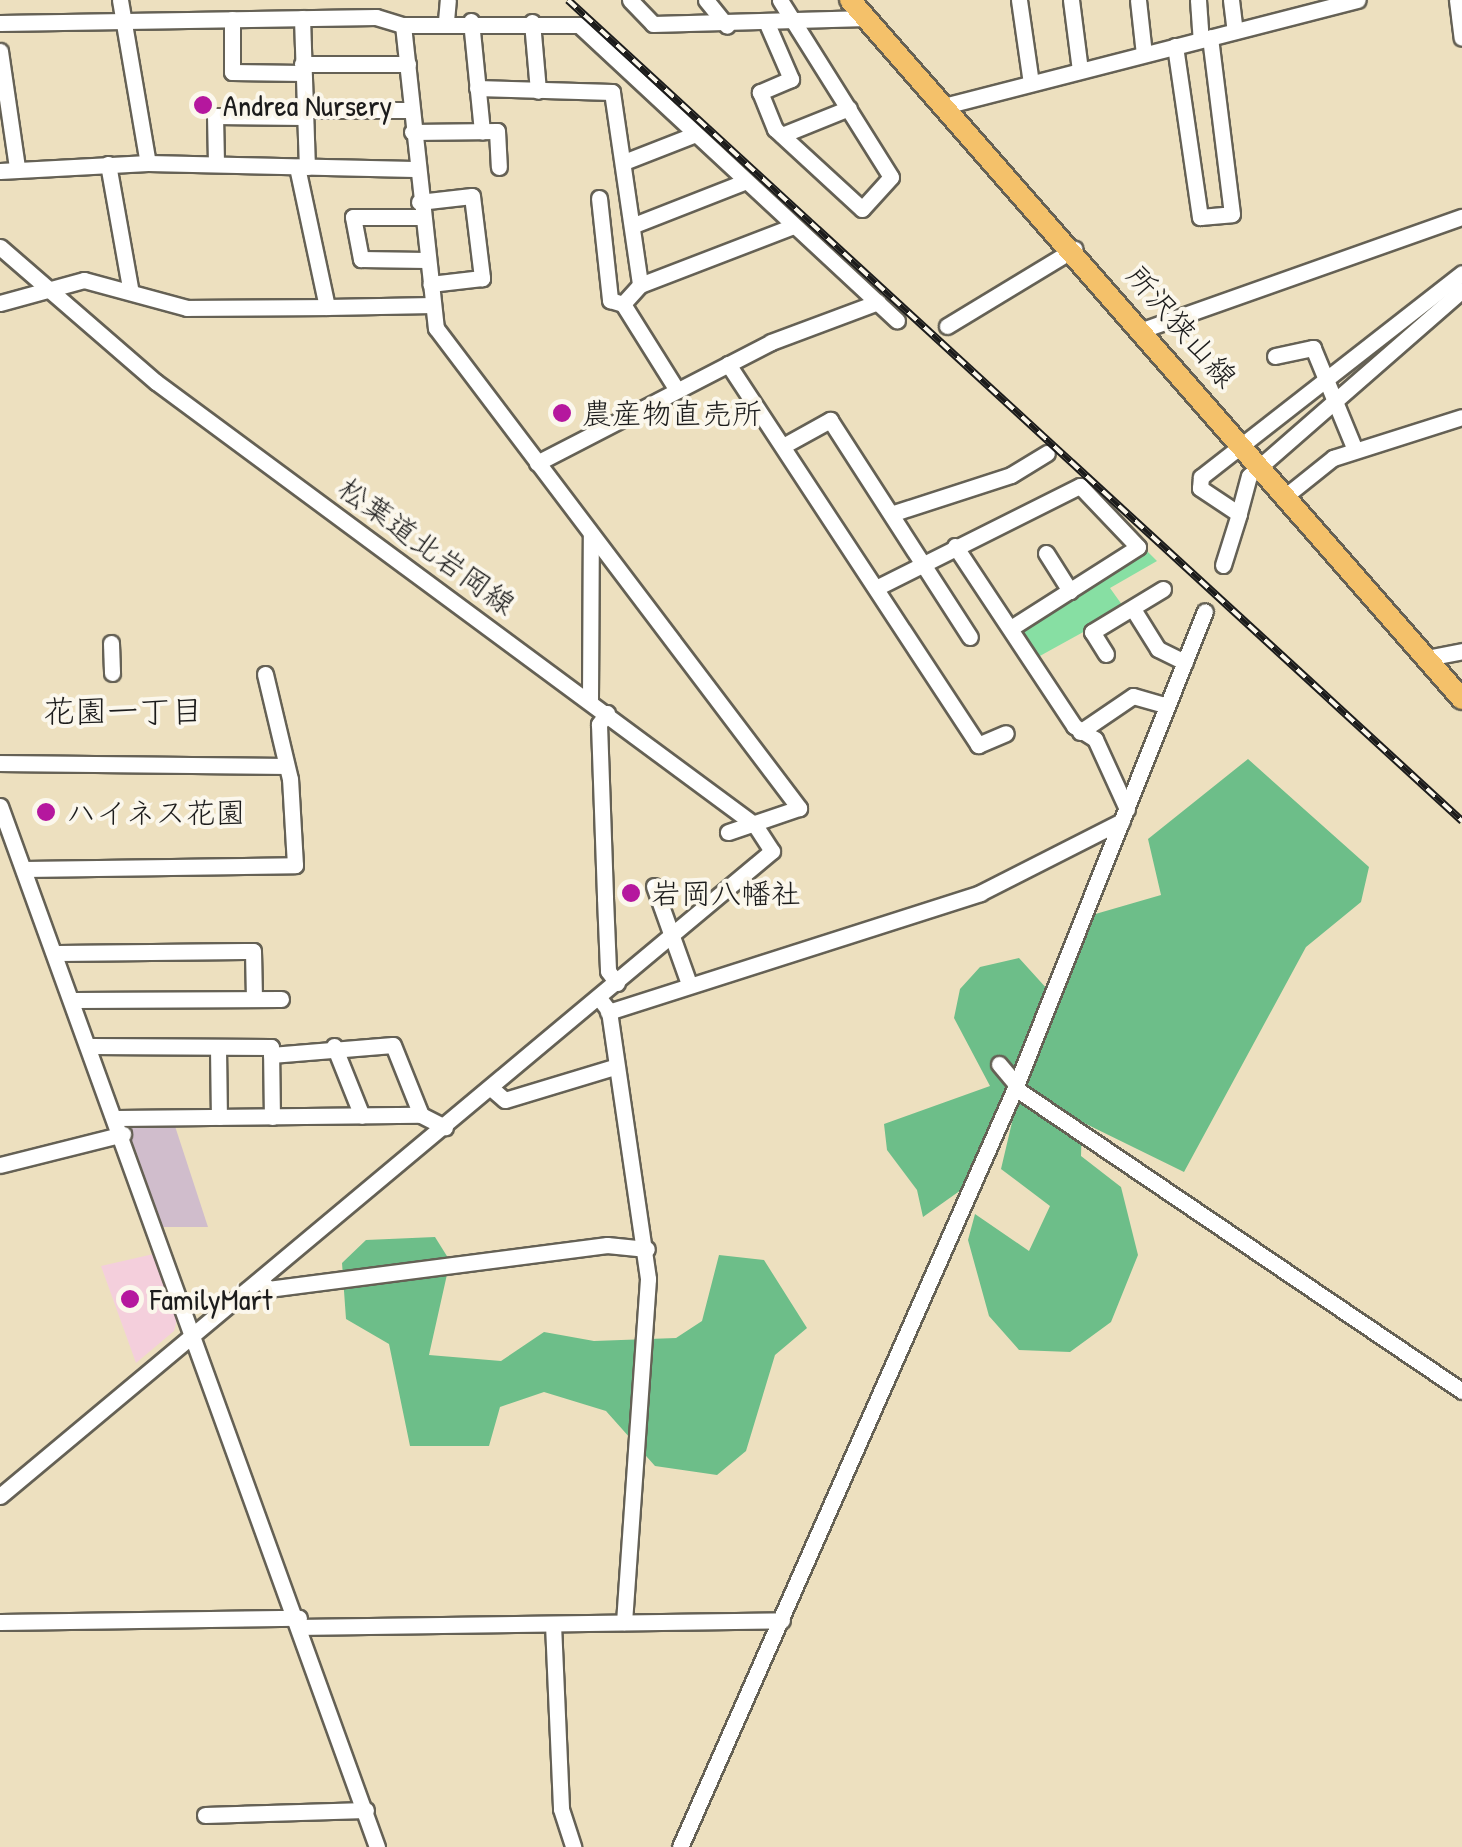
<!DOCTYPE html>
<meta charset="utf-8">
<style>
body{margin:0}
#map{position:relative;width:1462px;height:1847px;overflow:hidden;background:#ede0bf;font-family:"Patrick Hand","Klee One",sans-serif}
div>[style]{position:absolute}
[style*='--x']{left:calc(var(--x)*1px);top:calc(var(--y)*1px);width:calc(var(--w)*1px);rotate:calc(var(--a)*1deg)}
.built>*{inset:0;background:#f4cfdc}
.industrial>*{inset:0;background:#d0bdcc}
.green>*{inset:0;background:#87dfa3}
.forest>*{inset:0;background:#6dbe89}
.roads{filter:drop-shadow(2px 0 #656155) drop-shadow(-2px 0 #656155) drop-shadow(0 2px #656155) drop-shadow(0 -2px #656155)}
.minor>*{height:15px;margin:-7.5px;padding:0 7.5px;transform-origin:7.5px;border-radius:7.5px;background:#fff}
.major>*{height:20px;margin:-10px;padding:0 10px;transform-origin:10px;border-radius:10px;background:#f4c16a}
.rail>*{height:8px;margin-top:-4px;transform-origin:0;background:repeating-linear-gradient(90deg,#fbf7ec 0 11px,#1c1c1c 0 22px);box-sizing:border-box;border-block:2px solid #1c1c1c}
.dots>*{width:28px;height:28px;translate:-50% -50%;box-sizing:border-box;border:5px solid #fbf7ec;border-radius:50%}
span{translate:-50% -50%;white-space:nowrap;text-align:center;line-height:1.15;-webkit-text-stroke:8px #fbf7ec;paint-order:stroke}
.poi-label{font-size:30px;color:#1c1c1c}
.left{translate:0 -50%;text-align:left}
.street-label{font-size:30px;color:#1c1c1c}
.neighbourhood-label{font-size:32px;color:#1c1c1c}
</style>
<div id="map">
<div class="built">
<i style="clip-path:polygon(158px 1253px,179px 1312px,174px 1331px,136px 1363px,101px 1266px)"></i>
</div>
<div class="industrial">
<i style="clip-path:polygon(173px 1120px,208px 1227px,163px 1227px,126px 1124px)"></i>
</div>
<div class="green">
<i style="clip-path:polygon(1146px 550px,1157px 561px,1110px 588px,1125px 609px,1038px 657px,1018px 627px)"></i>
</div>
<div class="forest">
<i style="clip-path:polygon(1248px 759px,1369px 867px,1361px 902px,1306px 947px,1184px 1172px,1082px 1122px,1081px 1156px,1121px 1187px,1138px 1255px,1111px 1322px,1070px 1352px,1019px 1350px,989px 1316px,968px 1240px,975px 1214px,1029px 1251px,1050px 1206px,1001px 1169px,1017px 1101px,1004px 1092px,961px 1190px,923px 1217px,917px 1190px,887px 1150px,884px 1124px,990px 1086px,954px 1018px,960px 989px,980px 967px,1019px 958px,1058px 1001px,1092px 915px,1161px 895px,1148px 839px)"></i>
<i style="clip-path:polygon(435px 1237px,450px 1261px,429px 1355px,501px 1361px,544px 1332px,594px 1341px,676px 1338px,702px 1321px,719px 1255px,764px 1260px,807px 1328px,775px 1355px,746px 1451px,717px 1475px,655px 1466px,606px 1411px,544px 1392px,500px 1407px,489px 1446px,410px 1446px,389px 1344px,346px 1319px,342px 1263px,366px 1240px)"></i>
</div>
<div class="roads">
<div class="minor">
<i style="--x:120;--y:0;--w:165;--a:80.3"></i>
<i style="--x:630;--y:0;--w:33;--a:46"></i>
<i style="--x:653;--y:24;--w:214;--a:-1.6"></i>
<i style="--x:706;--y:0;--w:33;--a:51"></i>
<i style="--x:1019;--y:0;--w:84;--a:81.8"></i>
<i style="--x:1071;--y:0;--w:71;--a:82.7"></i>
<i style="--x:1138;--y:0;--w:54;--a:83.7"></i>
<i style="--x:1198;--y:0;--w:39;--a:86"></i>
<i style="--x:1231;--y:0;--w:31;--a:83"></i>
<i style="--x:1457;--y:0;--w:38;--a:83"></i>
<i style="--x:302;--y:18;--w:149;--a:88.1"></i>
<i style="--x:232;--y:19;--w:53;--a:90"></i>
<i style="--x:232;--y:72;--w:71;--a:0.8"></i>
<i style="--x:446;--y:21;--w:21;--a:-85"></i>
<i style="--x:471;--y:21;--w:111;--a:84.3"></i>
<i style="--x:532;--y:22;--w:69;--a:85"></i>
<i style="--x:0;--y:23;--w:376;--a:-0.9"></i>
<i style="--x:376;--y:17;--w:28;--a:17"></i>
<i style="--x:403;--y:25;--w:305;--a:83.8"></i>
<i style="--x:436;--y:328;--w:602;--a:52.9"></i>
<i style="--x:799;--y:808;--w:75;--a:161.3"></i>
<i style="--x:403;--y:25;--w:176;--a:0"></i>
<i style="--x:579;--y:25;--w:434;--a:42.9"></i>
<i style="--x:768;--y:26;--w:58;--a:66.5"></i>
<i style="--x:791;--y:79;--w:34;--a:157"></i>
<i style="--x:760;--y:92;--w:40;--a:68"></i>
<i style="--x:775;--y:129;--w:118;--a:42.6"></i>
<i style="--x:862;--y:209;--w:43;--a:-47.8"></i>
<i style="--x:891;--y:177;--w:209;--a:-122.1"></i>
<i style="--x:1175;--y:46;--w:173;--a:81.7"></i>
<i style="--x:1200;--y:217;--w:32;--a:-5"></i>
<i style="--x:1232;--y:214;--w:178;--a:-97.1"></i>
<i style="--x:0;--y:51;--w:118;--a:81.7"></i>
<i style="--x:302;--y:64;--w:106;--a:0"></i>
<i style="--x:477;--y:88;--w:135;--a:1.7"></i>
<i style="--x:612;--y:92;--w:195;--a:81.7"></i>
<i style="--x:640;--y:285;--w:25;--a:132"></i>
<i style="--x:623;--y:304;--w:102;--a:57.9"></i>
<i style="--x:948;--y:105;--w:423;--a:-14.4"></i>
<i style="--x:304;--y:110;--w:107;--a:0"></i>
<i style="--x:412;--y:132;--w:85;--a:-0.7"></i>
<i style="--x:497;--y:131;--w:36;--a:87"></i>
<i style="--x:782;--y:135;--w:72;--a:-21.9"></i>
<i style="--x:624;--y:162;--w:77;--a:-21.3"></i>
<i style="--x:216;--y:163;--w:47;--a:-91.2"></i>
<i style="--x:215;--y:116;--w:89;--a:0.6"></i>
<i style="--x:108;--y:164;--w:126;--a:79.9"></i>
<i style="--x:297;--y:167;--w:143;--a:77.9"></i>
<i style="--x:327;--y:307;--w:106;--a:-1.1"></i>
<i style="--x:0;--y:171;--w:148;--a:-3.1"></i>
<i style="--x:148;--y:163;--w:266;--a:1.3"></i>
<i style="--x:599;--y:198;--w:103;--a:83.8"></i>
<i style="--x:610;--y:300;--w:14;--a:17"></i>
<i style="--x:419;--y:202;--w:53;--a:-6.5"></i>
<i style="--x:472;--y:196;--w:83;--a:83"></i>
<i style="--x:482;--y:278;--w:52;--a:173.4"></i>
<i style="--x:421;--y:217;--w:68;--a:180"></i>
<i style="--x:353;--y:217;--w:43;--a:79.2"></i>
<i style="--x:361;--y:259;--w:65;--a:0.9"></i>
<i style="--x:634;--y:225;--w:120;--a:-21.4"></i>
<i style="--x:0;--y:247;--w:206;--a:40.9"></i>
<i style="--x:156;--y:382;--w:745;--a:36.49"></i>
<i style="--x:755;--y:825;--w:31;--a:57"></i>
<i style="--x:772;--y:851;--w:1006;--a:140.12"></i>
<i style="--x:640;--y:285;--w:165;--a:-21"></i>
<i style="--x:0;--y:303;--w:87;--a:-15.3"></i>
<i style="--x:84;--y:280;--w:107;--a:15.2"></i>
<i style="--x:187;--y:308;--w:140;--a:-0.4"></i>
<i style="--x:947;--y:326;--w:149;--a:-31.2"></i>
<i style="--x:1145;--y:329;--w:336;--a:-19.5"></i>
<i style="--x:1275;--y:356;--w:39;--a:-12"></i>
<i style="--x:1313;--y:348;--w:105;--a:67.6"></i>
<i style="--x:728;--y:364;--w:456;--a:56.7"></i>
<i style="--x:978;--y:745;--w:30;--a:-23"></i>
<i style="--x:783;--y:446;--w:54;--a:-29"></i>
<i style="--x:830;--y:420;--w:258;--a:57.2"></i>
<i style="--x:537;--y:463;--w:263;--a:-27.3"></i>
<i style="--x:771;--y:342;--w:114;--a:-20.5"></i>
<i style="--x:1288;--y:494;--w:58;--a:-38.7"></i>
<i style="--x:1333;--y:458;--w:135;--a:-17.6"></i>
<i style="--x:1239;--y:513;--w:38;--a:-75"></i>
<i style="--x:1249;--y:476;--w:283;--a:-41.1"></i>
<i style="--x:891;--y:514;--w:126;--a:-18"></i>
<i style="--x:1011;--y:475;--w:42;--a:-31.4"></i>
<i style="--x:955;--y:546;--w:216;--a:56.5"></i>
<i style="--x:1074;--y:726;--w:25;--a:32"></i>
<i style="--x:1095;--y:739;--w:77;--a:65.4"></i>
<i style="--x:1046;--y:553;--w:45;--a:57.7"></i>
<i style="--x:1223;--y:565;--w:53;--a:-72.6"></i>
<i style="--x:1239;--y:514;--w:47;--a:-146.3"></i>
<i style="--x:1200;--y:488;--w:11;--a:-85"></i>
<i style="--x:1201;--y:477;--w:331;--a:-38"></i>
<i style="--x:876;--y:588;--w:228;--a:-26.6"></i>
<i style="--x:1080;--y:486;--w:84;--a:46.4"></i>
<i style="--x:1138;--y:547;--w:151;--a:147.5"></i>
<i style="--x:1133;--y:609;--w:47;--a:58"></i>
<i style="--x:1158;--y:649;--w:30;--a:26"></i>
<i style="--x:111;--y:643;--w:30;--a:88"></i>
<i style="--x:1106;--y:654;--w:26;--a:-122"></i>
<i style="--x:1092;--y:632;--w:83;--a:-31.2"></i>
<i style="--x:1427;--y:658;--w:36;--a:-11"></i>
<i style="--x:590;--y:700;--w:166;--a:-89.7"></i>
<i style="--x:607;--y:713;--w:14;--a:126"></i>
<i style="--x:599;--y:724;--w:174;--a:88"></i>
<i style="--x:605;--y:898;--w:73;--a:87.6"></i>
<i style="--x:608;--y:971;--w:15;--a:53"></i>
<i style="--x:1080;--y:732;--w:64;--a:-34.2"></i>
<i style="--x:1133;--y:696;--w:35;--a:16"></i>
<i style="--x:0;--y:763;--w:281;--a:0.6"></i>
<i style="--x:0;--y:806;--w:1107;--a:70.09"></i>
<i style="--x:24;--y:869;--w:271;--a:-0.8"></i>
<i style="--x:295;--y:865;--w:86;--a:-93.3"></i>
<i style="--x:290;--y:779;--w:108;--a:-103.4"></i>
<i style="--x:654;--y:886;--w:104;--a:70.3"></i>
<i style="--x:58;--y:953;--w:195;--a:-0.6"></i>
<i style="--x:253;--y:951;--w:48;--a:88.8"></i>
<i style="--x:599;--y:998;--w:16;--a:52"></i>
<i style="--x:609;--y:1011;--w:271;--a:81.7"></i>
<i style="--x:648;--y:1279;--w:344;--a:94"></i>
<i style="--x:74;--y:1000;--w:207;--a:-0.3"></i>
<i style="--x:608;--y:1012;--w:391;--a:-17.7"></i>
<i style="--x:980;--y:893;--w:159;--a:-26.9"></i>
<i style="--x:90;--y:1046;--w:181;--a:0.3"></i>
<i style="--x:271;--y:1047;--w:70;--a:89.2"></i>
<i style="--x:334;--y:1046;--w:75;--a:68.2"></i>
<i style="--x:218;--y:1048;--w:69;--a:89.2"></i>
<i style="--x:271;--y:1055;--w:122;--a:-4.7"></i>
<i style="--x:393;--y:1045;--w:75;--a:68.2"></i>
<i style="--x:999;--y:1064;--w:26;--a:50"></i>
<i style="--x:491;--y:1088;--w:18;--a:41"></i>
<i style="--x:505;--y:1100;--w:114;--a:-16.8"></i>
<i style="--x:1015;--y:1088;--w:540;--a:34.13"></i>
<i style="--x:117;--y:1118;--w:304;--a:-0.6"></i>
<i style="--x:421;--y:1115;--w:27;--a:27"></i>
<i style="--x:0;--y:1165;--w:127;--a:-14.1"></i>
<i style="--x:261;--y:1280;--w:11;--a:52"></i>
<i style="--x:268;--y:1289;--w:342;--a:-7.4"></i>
<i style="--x:607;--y:1245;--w:40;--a:5.7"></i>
<i style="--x:0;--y:1622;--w:299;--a:-0.8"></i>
<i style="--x:553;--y:1624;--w:185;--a:87.5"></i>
<i style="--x:561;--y:1809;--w:40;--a:72"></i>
<i style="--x:303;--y:1627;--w:479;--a:-0.8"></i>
<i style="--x:205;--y:1815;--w:161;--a:-1.8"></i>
<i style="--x:680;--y:1847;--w:830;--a:-66.18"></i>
<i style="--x:1015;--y:1088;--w:513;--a:-68.28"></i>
</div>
<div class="major">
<i style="--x:850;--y:0;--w:929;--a:48.8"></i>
</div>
</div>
<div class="rail">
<i style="--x:568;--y:0;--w:1214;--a:42.56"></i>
</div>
<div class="dots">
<i style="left:203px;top:105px;background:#b5179e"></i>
<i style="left:562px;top:413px;background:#b5179e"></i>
<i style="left:46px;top:812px;background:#b5179e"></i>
<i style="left:631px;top:893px;background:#b5179e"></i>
<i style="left:130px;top:1299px;background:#b5179e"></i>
</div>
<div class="poi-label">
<span class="left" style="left:223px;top:105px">Andrea Nursery</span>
<span class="left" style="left:582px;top:413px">農産物直売所</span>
<span class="left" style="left:66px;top:812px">ハイネス花園</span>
<span class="left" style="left:651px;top:893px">岩岡八幡社</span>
<span class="left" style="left:150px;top:1299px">FamilyMart</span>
</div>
<div class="street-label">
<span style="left:1182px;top:326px;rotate:49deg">所沢狭山線</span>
<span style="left:427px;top:546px;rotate:36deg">松葉道北岩岡線</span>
</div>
<div class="neighbourhood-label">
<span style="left:123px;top:711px">花園一丁目</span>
</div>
</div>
